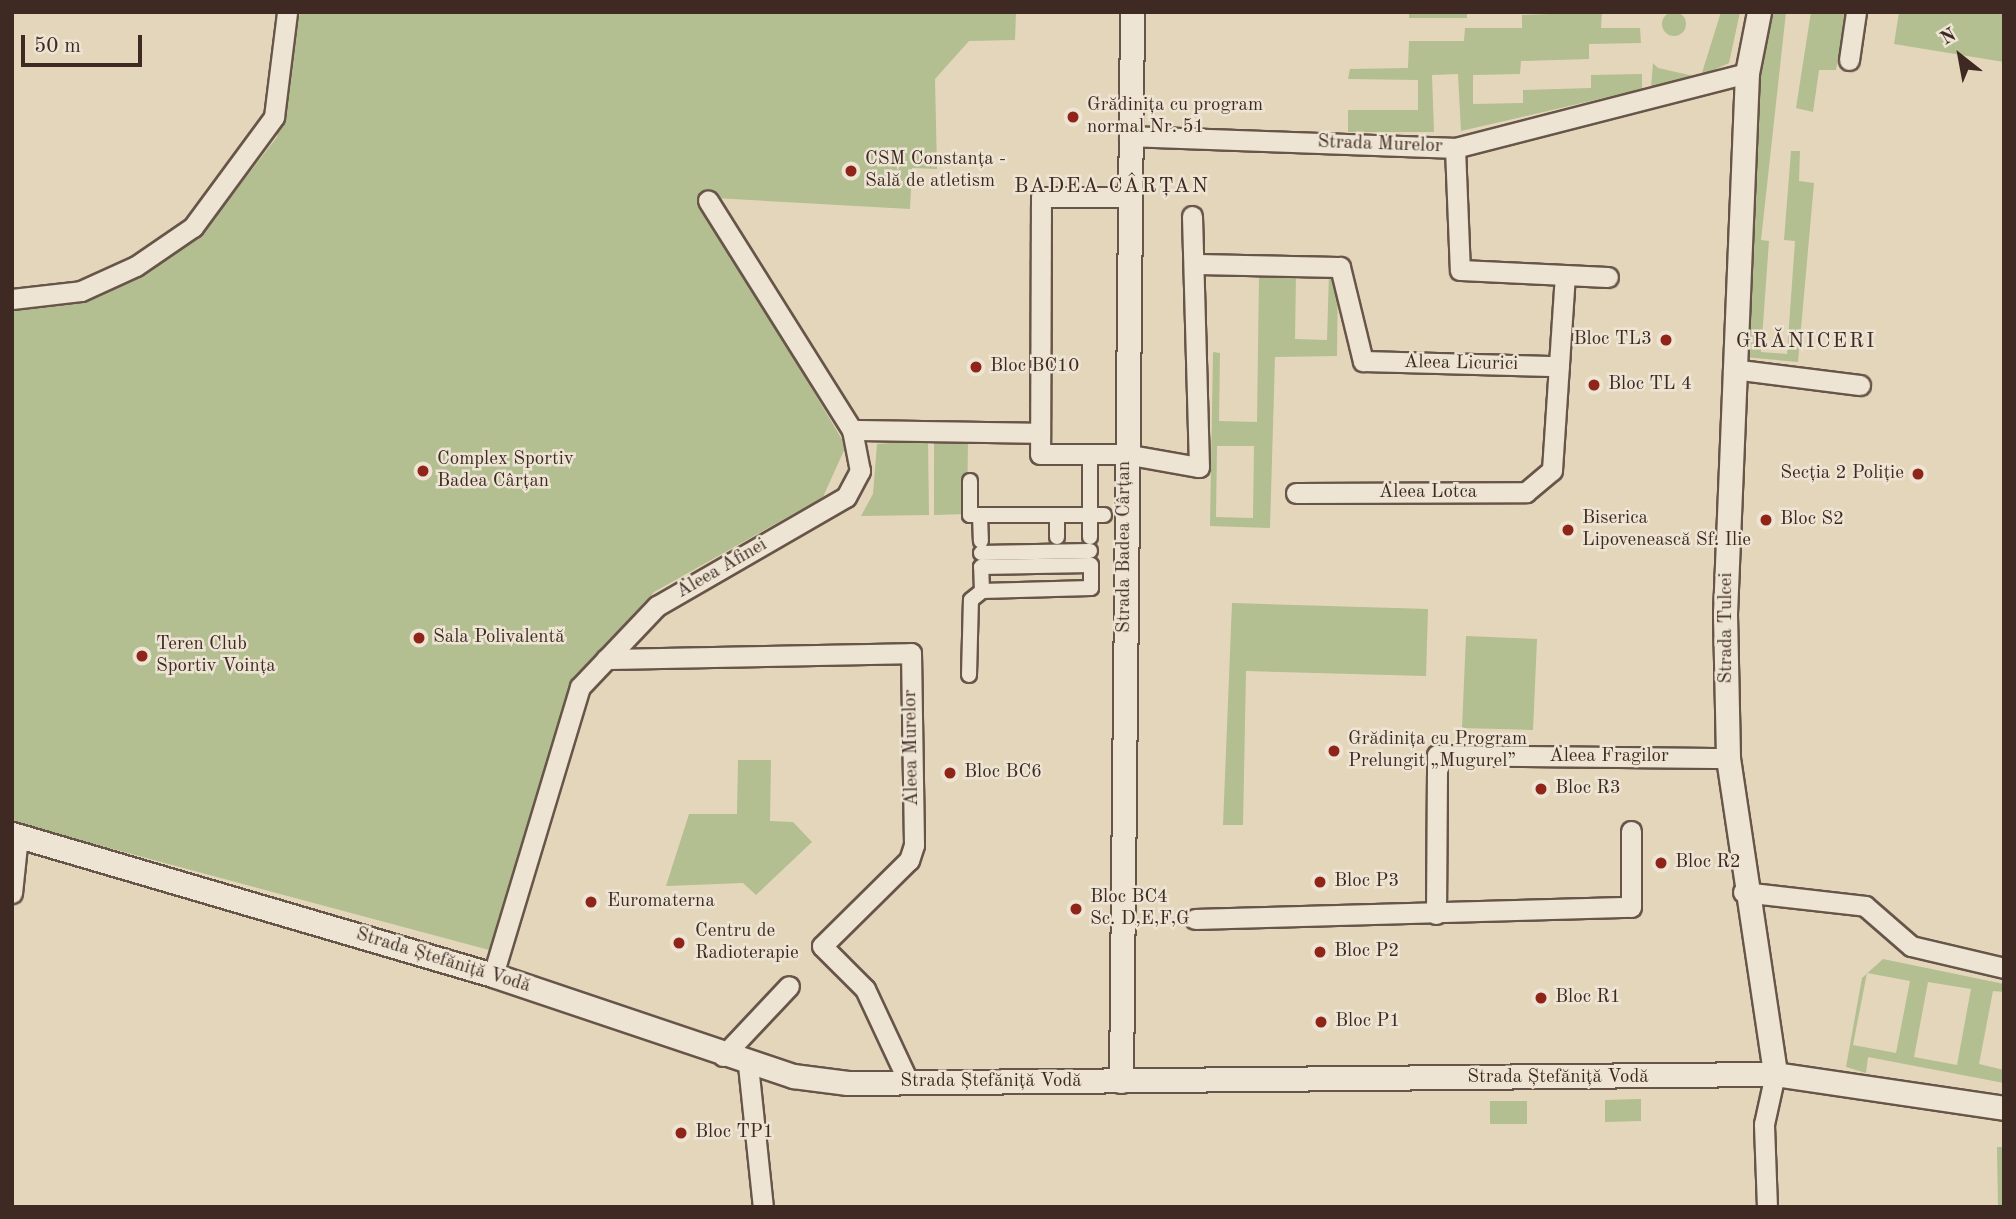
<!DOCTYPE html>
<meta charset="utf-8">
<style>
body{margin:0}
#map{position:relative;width:2016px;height:1219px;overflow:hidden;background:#e4d6bb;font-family:"Old Standard TT",serif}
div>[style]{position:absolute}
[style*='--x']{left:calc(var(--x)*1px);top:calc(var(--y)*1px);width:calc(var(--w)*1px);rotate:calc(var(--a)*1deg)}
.green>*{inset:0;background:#b3be91}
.round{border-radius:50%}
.roads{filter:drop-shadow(2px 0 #685549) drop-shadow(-2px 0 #685549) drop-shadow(0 2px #685549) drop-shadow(0 -2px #685549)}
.pedestrian>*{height:14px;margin:-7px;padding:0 7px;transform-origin:7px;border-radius:7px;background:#ede4d3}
.minor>*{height:19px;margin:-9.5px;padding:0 9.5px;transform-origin:9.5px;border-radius:9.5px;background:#ede4d3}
.tertiary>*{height:23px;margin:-11.5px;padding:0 11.5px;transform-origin:11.5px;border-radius:11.5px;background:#ede4d3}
.dots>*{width:19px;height:19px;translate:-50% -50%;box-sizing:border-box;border:4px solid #ede4d3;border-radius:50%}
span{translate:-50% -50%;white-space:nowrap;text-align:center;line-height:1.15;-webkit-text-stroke:5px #ede4d3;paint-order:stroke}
.poi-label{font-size:19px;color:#3f2a23}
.left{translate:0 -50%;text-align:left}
.right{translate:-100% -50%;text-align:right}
.street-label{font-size:19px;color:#3f2a23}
.neighbourhood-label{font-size:21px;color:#3f2a23;letter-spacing:2px}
.frame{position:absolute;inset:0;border:14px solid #3f2a23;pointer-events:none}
.north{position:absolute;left:1925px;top:21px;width:70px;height:70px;-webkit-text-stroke:5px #ede4d3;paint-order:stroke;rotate:329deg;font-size:19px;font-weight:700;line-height:28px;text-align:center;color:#3f2a23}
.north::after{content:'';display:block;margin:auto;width:24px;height:32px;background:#3f2a23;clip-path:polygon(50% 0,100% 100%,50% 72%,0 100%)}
.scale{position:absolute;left:21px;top:35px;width:121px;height:32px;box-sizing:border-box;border:4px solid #3f2a23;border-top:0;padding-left:9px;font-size:21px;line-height:24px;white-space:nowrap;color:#3f2a23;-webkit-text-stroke:5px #ede4d3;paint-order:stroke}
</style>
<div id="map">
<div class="green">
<i class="round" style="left:1662px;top:12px;width:24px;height:24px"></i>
<i style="clip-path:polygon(300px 12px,1016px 12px,1015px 40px,969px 41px,935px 79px,937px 169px,912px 168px,910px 209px,697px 197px,846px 446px,823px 497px,654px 592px,579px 672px,493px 951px,12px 822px,12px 308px,71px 303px,134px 276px,209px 225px,277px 137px)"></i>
<i style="clip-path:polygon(1409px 12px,1467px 12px,1467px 18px,1409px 18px)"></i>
<i style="clip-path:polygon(1602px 12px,1601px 28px,1640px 28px,1641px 43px,1589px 44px,1589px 59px,1521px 61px,1520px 74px,1473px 75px,1473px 104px,1523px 103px,1523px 90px,1591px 88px,1591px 75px,1642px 74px,1642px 89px,1461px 131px,1458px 74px,1432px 75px,1434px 132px,1348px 132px,1348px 110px,1418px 110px,1418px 80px,1348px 79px,1350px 69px,1408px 68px,1409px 41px,1464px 41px,1465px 28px,1522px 28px,1522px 15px)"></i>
<i style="clip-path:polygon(1721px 12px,1740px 12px,1729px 63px,1701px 76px)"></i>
<i style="clip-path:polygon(1768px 12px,1786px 12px,1761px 240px,1769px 241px,1761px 352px,1787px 354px,1795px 241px,1784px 240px,1791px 151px,1800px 151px,1799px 181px,1814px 183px,1798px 362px,1744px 357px,1756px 70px)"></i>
<i style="clip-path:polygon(1811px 12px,1846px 12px,1836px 70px,1819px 70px,1813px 112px,1796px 108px)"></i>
<i style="clip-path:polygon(1899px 12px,2004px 12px,2004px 62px,1894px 44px)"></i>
<i style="clip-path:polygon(1653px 63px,1658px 68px,1698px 77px,1651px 88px)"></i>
<i style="clip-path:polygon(evenodd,1296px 273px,1295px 339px,1327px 340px,1329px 273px,1338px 274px,1337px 356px,1275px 357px,1270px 528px,1210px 526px,1213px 352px,1220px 353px,1219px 421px,1257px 422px,1259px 274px,1296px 273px,1217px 446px,1254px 446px,1253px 518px,1216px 517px,1217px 446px)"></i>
<i style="clip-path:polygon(934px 438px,968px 438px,967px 514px,934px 515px)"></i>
<i style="clip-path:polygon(928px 440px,929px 515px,861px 516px,873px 494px,877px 444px)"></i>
<i style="clip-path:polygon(1232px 603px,1428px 609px,1426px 676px,1246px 671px,1243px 825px,1223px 825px)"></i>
<i style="clip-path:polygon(1466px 636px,1537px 639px,1533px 730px,1462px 728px)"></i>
<i style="clip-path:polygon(738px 760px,771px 760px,770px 821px,793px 822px,812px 842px,756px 895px,743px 883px,666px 886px,689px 814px,737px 814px)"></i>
<i style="clip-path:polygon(evenodd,1883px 959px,2004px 984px,2004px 992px,1993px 991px,1979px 1064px,2004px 1070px,2004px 1083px,1868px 1057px,1866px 1073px,1846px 1067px,1862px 978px,1883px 959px,1867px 973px,1910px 981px,1896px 1053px,1853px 1045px,1867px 973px,1883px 959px,1928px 982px,1971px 989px,1957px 1065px,1914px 1057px,1928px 982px)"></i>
<i style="clip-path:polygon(1641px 1099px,1641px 1121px,1605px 1122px,1605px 1100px)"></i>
<i style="clip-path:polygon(1490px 1101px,1527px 1101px,1527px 1124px,1490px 1124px)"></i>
<i style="clip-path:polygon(1997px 1147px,2004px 1147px,2004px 1207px,1998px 1207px)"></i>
</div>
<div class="roads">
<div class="pedestrian">
<i style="--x:970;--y:481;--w:34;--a:90"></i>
<i style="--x:970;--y:515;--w:120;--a:0"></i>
<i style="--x:1090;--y:515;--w:51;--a:-90"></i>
<i style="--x:980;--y:515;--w:26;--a:88"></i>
<i style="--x:1057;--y:515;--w:22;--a:90"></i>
<i style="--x:1090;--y:537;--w:22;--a:-90"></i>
<i style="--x:1090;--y:515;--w:14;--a:0"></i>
<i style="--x:981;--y:553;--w:109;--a:-1.1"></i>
<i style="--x:1091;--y:565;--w:23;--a:90"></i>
<i style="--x:1091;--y:588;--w:109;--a:178.4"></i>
<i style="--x:982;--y:591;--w:24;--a:-92"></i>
<i style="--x:981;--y:567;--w:110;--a:-1"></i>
<i style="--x:969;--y:675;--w:75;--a:-88.5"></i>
<i style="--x:971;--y:600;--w:14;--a:-39"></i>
</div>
<div class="minor">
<i style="--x:1849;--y:60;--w:49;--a:-81.7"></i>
<i style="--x:1129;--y:136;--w:326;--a:2.1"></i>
<i style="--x:1455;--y:148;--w:301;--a:-14.4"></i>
<i style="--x:1455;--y:148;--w:122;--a:87.7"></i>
<i style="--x:1460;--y:270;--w:148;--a:2.7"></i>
<i style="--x:1127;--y:197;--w:86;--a:180"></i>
<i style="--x:1041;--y:197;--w:257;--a:90.2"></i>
<i style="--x:1040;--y:454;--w:85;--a:0"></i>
<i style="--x:1125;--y:454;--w:75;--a:10"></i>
<i style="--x:1199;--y:467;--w:251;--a:-91.6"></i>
<i style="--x:1196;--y:264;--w:144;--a:1.2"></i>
<i style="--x:1340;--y:267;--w:97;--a:76.3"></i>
<i style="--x:1363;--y:361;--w:196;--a:1.5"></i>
<i style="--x:12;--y:299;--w:69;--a:-6.6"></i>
<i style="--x:81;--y:291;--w:60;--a:-24.4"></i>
<i style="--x:136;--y:266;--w:69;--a:-34.4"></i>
<i style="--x:193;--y:227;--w:137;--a:-53.6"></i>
<i style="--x:274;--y:117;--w:106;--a:-82.9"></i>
<i style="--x:1733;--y:369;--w:128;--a:7.2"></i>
<i style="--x:852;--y:430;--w:188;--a:0.9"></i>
<i style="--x:1296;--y:493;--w:230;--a:-0.2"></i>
<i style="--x:1526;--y:492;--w:34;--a:-40"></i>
<i style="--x:1552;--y:470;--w:195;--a:-86.2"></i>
<i style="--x:606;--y:659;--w:305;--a:-1.1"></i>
<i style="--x:911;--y:653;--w:192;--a:89.1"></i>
<i style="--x:914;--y:845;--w:16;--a:108"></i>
<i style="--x:909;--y:860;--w:122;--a:135.3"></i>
<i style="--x:822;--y:946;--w:61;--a:45"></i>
<i style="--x:865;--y:989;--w:104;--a:64.9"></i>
<i style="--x:1743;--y:892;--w:123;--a:6.5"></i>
<i style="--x:1865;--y:906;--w:61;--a:41"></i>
<i style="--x:1911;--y:946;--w:96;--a:13.3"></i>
<i style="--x:12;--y:893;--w:57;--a:-84"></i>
<i style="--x:1436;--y:914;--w:159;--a:-89.6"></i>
<i style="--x:1437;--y:755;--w:291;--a:0.6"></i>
<i style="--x:1195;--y:919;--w:436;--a:-1.6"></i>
<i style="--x:1631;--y:907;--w:76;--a:-90"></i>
<i style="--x:493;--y:975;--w:301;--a:-73.2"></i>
<i style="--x:580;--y:687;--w:112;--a:-46.5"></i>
<i style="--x:657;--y:606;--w:218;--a:-30"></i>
<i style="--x:846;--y:497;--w:30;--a:-62"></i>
<i style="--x:860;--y:471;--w:42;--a:-101"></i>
<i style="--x:852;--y:430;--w:271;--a:-122.1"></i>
<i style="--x:723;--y:1056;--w:96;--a:-46.7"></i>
<i style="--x:748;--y:1065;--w:143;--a:84"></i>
<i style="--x:1767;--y:1207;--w:83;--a:-92.1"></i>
<i style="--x:1764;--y:1124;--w:51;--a:-77.6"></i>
</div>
<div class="tertiary">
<i style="--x:1759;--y:12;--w:62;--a:101.1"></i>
<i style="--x:1747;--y:73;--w:541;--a:92.33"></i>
<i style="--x:1725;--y:614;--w:144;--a:88.8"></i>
<i style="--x:1728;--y:758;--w:319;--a:81.5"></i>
<i style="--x:12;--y:834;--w:501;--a:16.34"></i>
<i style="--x:493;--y:975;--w:317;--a:18.6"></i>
<i style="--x:793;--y:1076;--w:55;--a:7.3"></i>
<i style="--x:848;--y:1083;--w:927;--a:-0.56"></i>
<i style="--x:1775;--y:1074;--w:232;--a:8.4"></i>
<i style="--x:1121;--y:1081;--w:1069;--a:-89.41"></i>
</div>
</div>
<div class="dots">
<i style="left:1073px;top:117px;background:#8f2418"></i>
<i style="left:851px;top:171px;background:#8f2418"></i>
<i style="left:1666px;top:340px;background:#8f2418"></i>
<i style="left:976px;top:367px;background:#8f2418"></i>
<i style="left:1594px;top:385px;background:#8f2418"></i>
<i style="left:423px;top:471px;background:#8f2418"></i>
<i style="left:1918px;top:474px;background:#8f2418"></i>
<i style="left:1766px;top:520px;background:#8f2418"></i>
<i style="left:1568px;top:530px;background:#8f2418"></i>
<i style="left:419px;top:638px;background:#8f2418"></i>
<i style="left:142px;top:656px;background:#8f2418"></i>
<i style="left:1334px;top:751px;background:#8f2418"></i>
<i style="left:950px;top:773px;background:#8f2418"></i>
<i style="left:1541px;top:789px;background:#8f2418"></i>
<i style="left:1661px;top:863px;background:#8f2418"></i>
<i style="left:1320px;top:882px;background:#8f2418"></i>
<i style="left:591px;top:902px;background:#8f2418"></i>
<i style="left:1076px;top:909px;background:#8f2418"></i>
<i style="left:679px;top:943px;background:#8f2418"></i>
<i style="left:1320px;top:952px;background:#8f2418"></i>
<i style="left:1541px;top:998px;background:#8f2418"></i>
<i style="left:1321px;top:1022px;background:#8f2418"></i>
<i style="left:681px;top:1133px;background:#8f2418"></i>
</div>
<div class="poi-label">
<span class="left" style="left:1087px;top:117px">Grădinița cu program<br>normal Nr. 51</span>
<span class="left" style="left:865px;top:171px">CSM Constanța -<br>Sală de atletism</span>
<span class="right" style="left:1652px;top:340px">Bloc TL3</span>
<span class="left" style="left:990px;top:367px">Bloc BC10</span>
<span class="left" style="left:1608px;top:385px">Bloc TL 4</span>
<span class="left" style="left:437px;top:471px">Complex Sportiv<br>Badea Cârțan</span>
<span class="right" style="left:1904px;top:474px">Secția 2 Poliție</span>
<span class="left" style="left:1582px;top:530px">Biserica<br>Lipovenească Sf. Ilie</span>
<span class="left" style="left:1780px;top:520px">Bloc S2</span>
<span class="left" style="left:433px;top:638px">Sala Polivalentă</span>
<span class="left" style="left:156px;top:656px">Teren Club<br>Sportiv Voința</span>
<span class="left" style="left:1348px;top:751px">Grădinița cu Program<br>Prelungit „Mugurel”</span>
<span class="left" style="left:964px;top:773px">Bloc BC6</span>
<span class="left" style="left:1555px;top:789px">Bloc R3</span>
<span class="left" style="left:1675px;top:863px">Bloc R2</span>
<span class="left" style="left:1334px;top:882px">Bloc P3</span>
<span class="left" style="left:1090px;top:909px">Bloc BC4<br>Sc. D,E,F,G</span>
<span class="left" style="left:607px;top:902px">Euromaterna</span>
<span class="left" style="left:695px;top:943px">Centru de<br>Radioterapie</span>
<span class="left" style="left:1334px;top:952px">Bloc P2</span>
<span class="left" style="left:1555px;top:998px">Bloc R1</span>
<span class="left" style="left:1335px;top:1022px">Bloc P1</span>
<span class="left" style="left:695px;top:1133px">Bloc TP1</span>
</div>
<div class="street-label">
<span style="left:1380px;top:145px;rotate:2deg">Strada Murelor</span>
<span style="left:1461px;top:364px;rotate:1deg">Aleea Licurici</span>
<span style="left:1428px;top:493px">Aleea Lotca</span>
<span style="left:1125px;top:547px;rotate:-90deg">Strada Badea Cârțan</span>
<span style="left:722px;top:569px;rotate:-30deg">Aleea Afinei</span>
<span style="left:1727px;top:628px;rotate:-90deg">Strada Tulcei</span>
<span style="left:912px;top:748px;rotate:-91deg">Aleea Murelor</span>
<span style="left:1609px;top:757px">Aleea Fragilor</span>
<span style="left:443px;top:961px;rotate:17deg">Strada Ștefăniță Vodă</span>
<span style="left:1558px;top:1078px">Strada Ștefăniță Vodă</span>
<span style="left:991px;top:1082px">Strada Ștefăniță Vodă</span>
</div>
<div class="neighbourhood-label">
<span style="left:1112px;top:187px">BADEA CÂRȚAN</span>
<span style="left:1806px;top:342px">GRĂNICERI</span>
</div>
<div class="frame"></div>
<div class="north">N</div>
<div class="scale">50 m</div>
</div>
